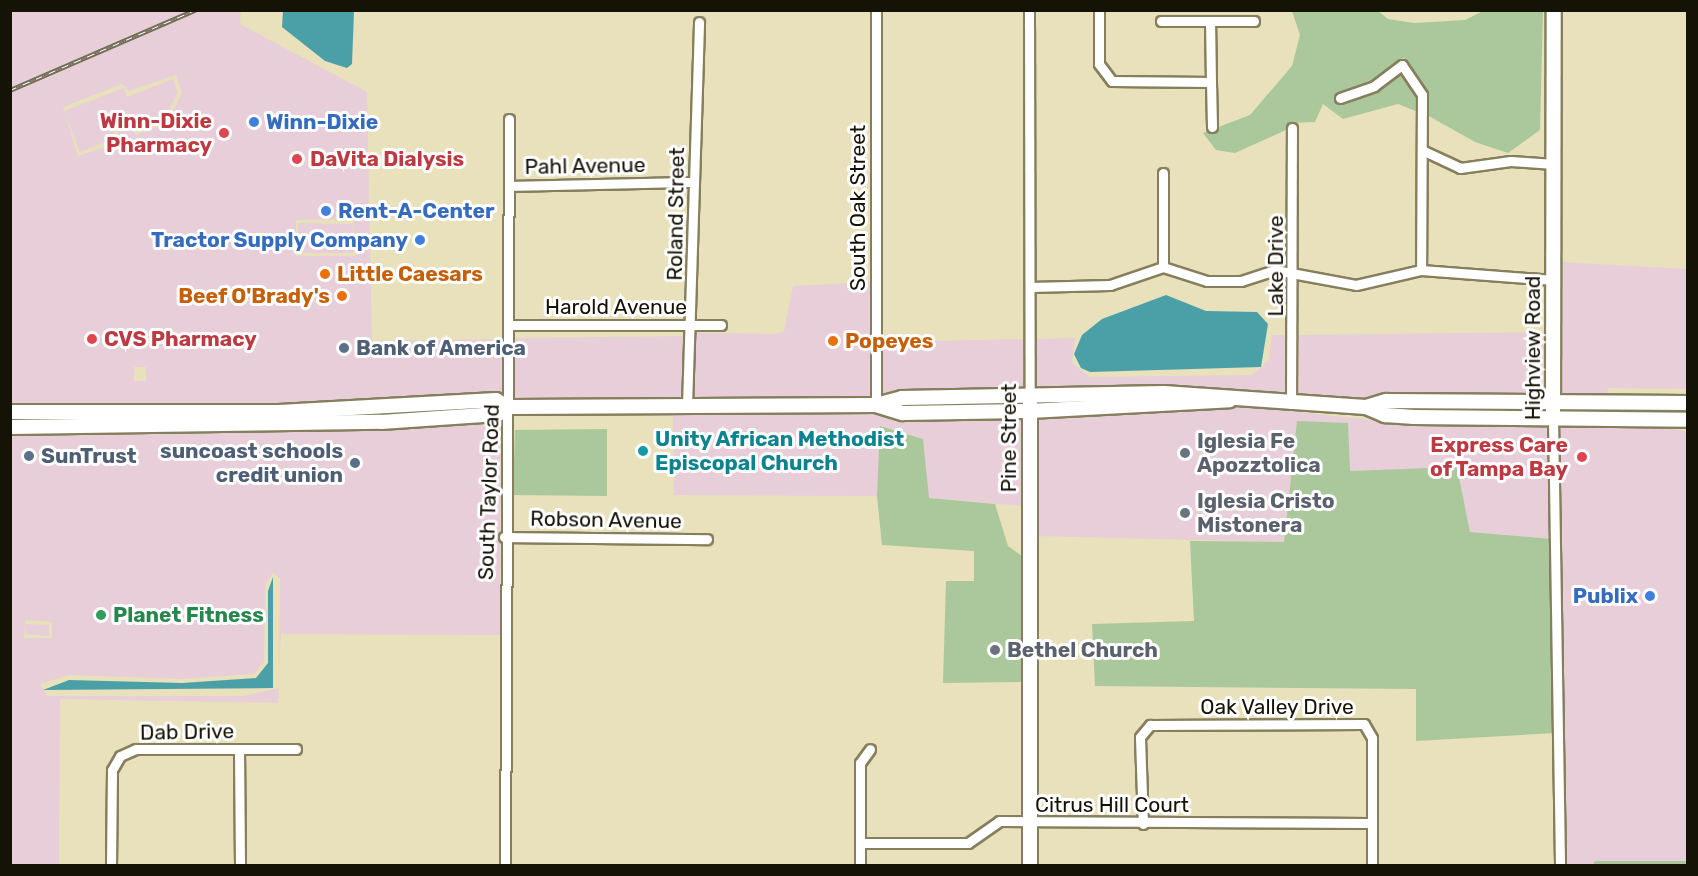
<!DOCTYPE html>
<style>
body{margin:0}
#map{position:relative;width:1698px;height:876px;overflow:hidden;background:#e8e1bb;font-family:Rubik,sans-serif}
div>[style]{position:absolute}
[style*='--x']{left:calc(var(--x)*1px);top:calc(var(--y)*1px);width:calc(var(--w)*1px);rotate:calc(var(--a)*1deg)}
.commercial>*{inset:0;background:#e7ced8}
.green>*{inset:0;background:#aac89b}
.water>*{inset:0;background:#4ba0a7}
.roads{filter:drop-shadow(2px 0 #867f5d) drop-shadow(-2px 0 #867f5d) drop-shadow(0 2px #867f5d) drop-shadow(0 -2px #867f5d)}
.street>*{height:9px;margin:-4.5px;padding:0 4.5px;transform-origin:4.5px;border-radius:4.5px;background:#fff}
.secondary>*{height:14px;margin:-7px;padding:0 7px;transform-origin:7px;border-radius:7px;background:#fff}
.rail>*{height:4.5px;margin-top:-2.25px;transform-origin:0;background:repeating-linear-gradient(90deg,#fff 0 7px,#726d56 0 14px);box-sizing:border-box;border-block:2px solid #726d56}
.dots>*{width:16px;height:16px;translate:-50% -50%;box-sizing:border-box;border:3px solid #fff;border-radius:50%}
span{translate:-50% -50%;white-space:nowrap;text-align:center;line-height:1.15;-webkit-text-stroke:6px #fff;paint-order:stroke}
.health-label{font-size:21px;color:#be3a42;font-weight:700}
.right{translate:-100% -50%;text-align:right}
.left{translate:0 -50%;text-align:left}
.shop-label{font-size:21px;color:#366cbe;font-weight:700}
.street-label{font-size:21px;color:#151206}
.food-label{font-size:21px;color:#c56008;font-weight:700}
.service-label{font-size:21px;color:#4e5e75;font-weight:700}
.culture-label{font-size:21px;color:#0d838f;font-weight:700}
.worship-label{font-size:21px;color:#5b616d;font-weight:700}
.leisure-label{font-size:21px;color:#27864d;font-weight:700}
.frame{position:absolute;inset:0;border:12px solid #151206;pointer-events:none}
</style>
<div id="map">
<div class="commercial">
<i style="clip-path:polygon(evenodd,10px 11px,241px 11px,240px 24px,367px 92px,372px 341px,506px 339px,504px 400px,11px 407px,10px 11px,176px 75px,182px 93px,167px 123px,136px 135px,130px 127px,118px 131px,119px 142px,78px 156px,63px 107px,122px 84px,129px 91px,176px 75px,10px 11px,353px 219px,356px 256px,296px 256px,296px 220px,353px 219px,10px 11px,134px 367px,146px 367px,146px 381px,134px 381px,134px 367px)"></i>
<i style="clip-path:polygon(173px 79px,178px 92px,165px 119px,135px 130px,132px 121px,113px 129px,116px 138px,80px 152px,64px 111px,124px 88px,127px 97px)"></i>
<i style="clip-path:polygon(298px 223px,353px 224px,354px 253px,298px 253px)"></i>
<i style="clip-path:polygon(1561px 262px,1687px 269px,1687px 389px,1608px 388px,1607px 397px,1557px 399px)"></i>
<i style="clip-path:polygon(871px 282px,872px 400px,692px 401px,696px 333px,776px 334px,784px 331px,793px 286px)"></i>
<i style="clip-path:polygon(1549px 332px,1548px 399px,1296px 399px,1298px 335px)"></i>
<i style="clip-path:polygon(1272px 335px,1289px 335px,1287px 398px,1192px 388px,1035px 392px,1035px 339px,1075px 338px,1072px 363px,1090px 377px,1252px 375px,1269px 360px)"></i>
<i style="clip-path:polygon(687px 336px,683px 401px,513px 402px,515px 338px)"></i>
<i style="clip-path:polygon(1026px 339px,1026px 392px,881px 399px,880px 342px)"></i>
<i style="clip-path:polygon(1230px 405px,1371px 420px,1548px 423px,1552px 539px,1470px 532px,1457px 468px,1349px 471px,1297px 421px,1284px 542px,1034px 536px,1034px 416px,1191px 412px)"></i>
<i style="clip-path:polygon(872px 411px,1025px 416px,1025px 506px,928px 498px,923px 439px,881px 426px,877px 496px,674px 495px,673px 416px,511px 413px)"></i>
<i style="clip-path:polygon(evenodd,501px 418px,500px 635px,281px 634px,279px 674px,280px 579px,273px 573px,265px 585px,264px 662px,254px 674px,182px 679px,69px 675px,40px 684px,47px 696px,243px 696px,279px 688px,278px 703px,60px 699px,59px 865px,11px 865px,10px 432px,273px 430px,501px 418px,25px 620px,52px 622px,52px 638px,24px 638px,25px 620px)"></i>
<i style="clip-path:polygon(1558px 424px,1657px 425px,1687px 432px,1687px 865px,1564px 865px)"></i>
<i style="clip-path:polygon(25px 624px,49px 625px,49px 636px,26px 634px)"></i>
</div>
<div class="green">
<i style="clip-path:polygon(1292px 11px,1378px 11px,1388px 19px,1414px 23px,1465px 20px,1483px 11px,1543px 11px,1540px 130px,1508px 153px,1475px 142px,1427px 115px,1425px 92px,1404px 58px,1372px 82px,1334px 95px,1337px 104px,1375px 91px,1401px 72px,1417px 96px,1418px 112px,1398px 104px,1343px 119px,1323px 104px,1315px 122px,1288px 123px,1288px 129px,1235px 153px,1216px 150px,1203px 133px,1250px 115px,1292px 66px,1300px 35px)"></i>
<i style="clip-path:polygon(1297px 421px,1348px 423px,1350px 471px,1457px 467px,1470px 532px,1552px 539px,1555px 733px,1416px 741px,1416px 689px,1095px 686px,1092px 624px,1194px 621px,1190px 541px,1284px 542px)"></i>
<i style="clip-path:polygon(880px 426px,923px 439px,929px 498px,995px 504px,1008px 546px,1023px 557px,1025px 682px,943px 683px,946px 581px,974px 581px,974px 551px,882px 545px,877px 496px)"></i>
<i style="clip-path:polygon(607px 429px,607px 496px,513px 495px,515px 430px)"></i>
<i style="clip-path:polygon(1595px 861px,1687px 861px,1687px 865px,1593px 865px)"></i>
</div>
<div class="water">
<i style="clip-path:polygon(283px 11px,354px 11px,352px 64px,347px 68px,325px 61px,282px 27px)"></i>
<i style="clip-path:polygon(1166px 295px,1206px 311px,1257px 312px,1268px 324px,1261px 367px,1090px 372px,1081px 368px,1074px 354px,1082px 335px,1102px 319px)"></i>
<i style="clip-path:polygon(273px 577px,273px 688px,43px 690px,69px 680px,182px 683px,256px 678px,268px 663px,268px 591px)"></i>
</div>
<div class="roads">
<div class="street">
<i style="--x:876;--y:10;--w:395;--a:90"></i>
<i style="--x:1029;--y:10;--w:387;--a:89.9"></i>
<i style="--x:1099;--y:10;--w:54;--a:90"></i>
<i style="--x:1099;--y:64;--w:21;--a:53"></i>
<i style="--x:1112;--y:81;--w:99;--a:0.6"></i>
<i style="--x:1211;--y:82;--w:61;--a:-90.9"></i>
<i style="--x:1210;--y:21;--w:49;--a:180"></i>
<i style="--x:1210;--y:21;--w:44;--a:0"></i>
<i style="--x:1211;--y:82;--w:45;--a:88.7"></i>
<i style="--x:1340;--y:98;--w:36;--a:-19"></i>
<i style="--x:1374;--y:86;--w:35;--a:-37"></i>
<i style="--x:1402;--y:65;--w:36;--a:56"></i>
<i style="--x:1422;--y:95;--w:175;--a:90.3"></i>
<i style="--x:1424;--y:151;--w:40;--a:25"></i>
<i style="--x:1460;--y:168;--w:51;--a:-7.8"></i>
<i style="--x:1511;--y:161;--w:43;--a:4"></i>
<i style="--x:1163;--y:173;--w:94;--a:90"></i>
<i style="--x:512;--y:186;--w:182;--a:-1.3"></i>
<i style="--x:1030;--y:287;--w:80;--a:-1.4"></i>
<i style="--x:1110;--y:285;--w:56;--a:-18.8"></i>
<i style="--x:1163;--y:267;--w:46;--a:17.7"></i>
<i style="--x:1207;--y:281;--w:34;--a:0"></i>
<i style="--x:1241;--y:281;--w:36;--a:-18"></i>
<i style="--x:1275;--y:270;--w:82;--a:10.5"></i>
<i style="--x:1356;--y:285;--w:67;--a:-13"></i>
<i style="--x:1421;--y:270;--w:133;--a:4.3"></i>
<i style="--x:511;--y:325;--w:210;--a:0"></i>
<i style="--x:1291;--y:404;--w:276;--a:-89.8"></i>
<i style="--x:687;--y:406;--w:384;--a:-88.2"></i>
<i style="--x:1553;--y:418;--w:448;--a:89.1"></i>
<i style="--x:504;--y:537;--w:203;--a:0.6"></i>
<i style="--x:239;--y:749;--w:117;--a:89.5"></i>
<i style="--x:1143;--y:824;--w:87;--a:-92"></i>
<i style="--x:1140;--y:737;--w:16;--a:-50"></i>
<i style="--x:1150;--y:725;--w:214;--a:-0.3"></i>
<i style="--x:1364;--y:724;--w:16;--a:60"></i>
<i style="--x:1372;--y:738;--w:128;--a:90"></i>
<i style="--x:860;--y:843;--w:108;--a:0"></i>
<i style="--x:968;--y:843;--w:38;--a:-35"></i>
<i style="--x:999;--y:821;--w:372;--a:0.3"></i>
<i style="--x:111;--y:866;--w:96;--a:-89.4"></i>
<i style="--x:112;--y:770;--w:16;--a:-60"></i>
<i style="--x:120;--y:756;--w:17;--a:-24"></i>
<i style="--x:136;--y:749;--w:160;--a:0"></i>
<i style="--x:505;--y:866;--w:747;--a:-89.69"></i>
<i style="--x:860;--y:866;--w:103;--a:-90"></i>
<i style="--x:860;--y:763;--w:17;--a:-54"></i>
</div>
<div class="secondary">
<i style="--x:876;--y:405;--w:27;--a:-15"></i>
<i style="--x:902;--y:398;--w:262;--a:-1.1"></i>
<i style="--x:1164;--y:393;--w:202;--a:4"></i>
<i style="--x:1366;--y:407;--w:21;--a:-17"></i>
<i style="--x:1386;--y:401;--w:302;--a:0.4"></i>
<i style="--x:1366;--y:407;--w:21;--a:23"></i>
<i style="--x:1385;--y:415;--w:29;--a:4"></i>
<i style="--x:1414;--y:417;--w:274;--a:0.6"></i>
<i style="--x:10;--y:412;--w:269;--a:0"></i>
<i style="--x:279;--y:412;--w:217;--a:-3.2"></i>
<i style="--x:496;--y:400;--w:13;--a:32"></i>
<i style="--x:507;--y:407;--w:369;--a:-0.3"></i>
<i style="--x:876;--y:405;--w:28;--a:17"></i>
<i style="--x:903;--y:413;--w:127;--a:-0.9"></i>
<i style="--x:1030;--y:411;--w:200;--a:-3.1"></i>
<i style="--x:1553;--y:418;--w:408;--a:-89.9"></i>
<i style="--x:10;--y:427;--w:371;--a:-0.8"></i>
<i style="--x:381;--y:422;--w:117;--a:-3.9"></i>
<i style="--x:498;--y:414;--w:11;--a:-38"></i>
<i style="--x:1030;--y:866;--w:463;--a:-90"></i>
</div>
</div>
<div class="rail">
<i style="--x:10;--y:90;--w:202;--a:-23.4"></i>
</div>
<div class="dots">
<i style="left:254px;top:122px;background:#3f7fe0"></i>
<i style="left:224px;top:133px;background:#e0444e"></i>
<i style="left:297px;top:159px;background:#e0444e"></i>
<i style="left:326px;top:211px;background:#3f7fe0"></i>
<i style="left:420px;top:240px;background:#3f7fe0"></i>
<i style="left:325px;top:274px;background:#e8710a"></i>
<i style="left:342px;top:296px;background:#e8710a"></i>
<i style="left:92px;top:339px;background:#e0444e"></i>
<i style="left:833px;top:341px;background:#e8710a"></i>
<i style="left:344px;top:348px;background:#5c6f8a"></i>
<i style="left:643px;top:451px;background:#0f9aa8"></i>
<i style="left:1185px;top:453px;background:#6b7280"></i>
<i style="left:29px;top:456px;background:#5c6f8a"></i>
<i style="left:1582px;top:457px;background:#e0444e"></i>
<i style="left:355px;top:463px;background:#5c6f8a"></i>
<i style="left:1185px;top:513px;background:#6b7280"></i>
<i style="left:1650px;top:596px;background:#3f7fe0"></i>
<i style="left:101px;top:615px;background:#2e9e5b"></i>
<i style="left:995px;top:650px;background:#6b7280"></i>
</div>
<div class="health-label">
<span class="right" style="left:212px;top:133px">Winn-Dixie<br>Pharmacy</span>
<span class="left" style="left:310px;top:159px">DaVita Dialysis</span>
<span class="left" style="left:104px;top:339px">CVS Pharmacy</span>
<span class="right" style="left:1568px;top:457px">Express Care<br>of Tampa Bay</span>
</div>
<div class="shop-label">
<span class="left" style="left:266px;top:122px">Winn-Dixie</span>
<span class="left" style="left:338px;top:211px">Rent-A-Center</span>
<span class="right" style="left:408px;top:240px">Tractor Supply Company</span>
<span class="right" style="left:1638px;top:596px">Publix</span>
</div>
<div class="street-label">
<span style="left:585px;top:166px;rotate:-1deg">Pahl Avenue</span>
<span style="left:858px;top:208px;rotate:-90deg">South Oak Street</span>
<span style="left:676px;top:214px;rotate:-89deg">Roland Street</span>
<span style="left:1276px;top:266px;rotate:-90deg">Lake Drive</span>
<span style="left:616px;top:307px">Harold Avenue</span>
<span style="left:1533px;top:348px;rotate:-90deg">Highview Road</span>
<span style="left:1009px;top:438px;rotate:-90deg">Pine Street</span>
<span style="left:489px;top:492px;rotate:-88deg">South Taylor Road</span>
<span style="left:606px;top:520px;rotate:1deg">Robson Avenue</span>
<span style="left:1277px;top:707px">Oak Valley Drive</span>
<span style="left:187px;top:732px;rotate:-1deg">Dab Drive</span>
<span style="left:1112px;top:805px">Citrus Hill Court</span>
</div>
<div class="food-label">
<span class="left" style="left:337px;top:274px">Little Caesars</span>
<span class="right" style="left:330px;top:296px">Beef O'Brady's</span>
<span class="left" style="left:845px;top:341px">Popeyes</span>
</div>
<div class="service-label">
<span class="left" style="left:356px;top:348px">Bank of America</span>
<span class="right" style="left:343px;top:463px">suncoast schools<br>credit union</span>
<span class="left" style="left:41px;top:456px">SunTrust</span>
</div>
<div class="culture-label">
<span class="left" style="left:655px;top:451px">Unity African Methodist<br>Episcopal Church</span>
</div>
<div class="worship-label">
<span class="left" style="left:1197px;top:453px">Iglesia Fe<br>Apozztolica</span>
<span class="left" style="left:1197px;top:513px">Iglesia Cristo<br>Mistonera</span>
<span class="left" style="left:1007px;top:650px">Bethel Church</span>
</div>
<div class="leisure-label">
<span class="left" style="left:113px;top:615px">Planet Fitness</span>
</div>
<div class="frame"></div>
</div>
